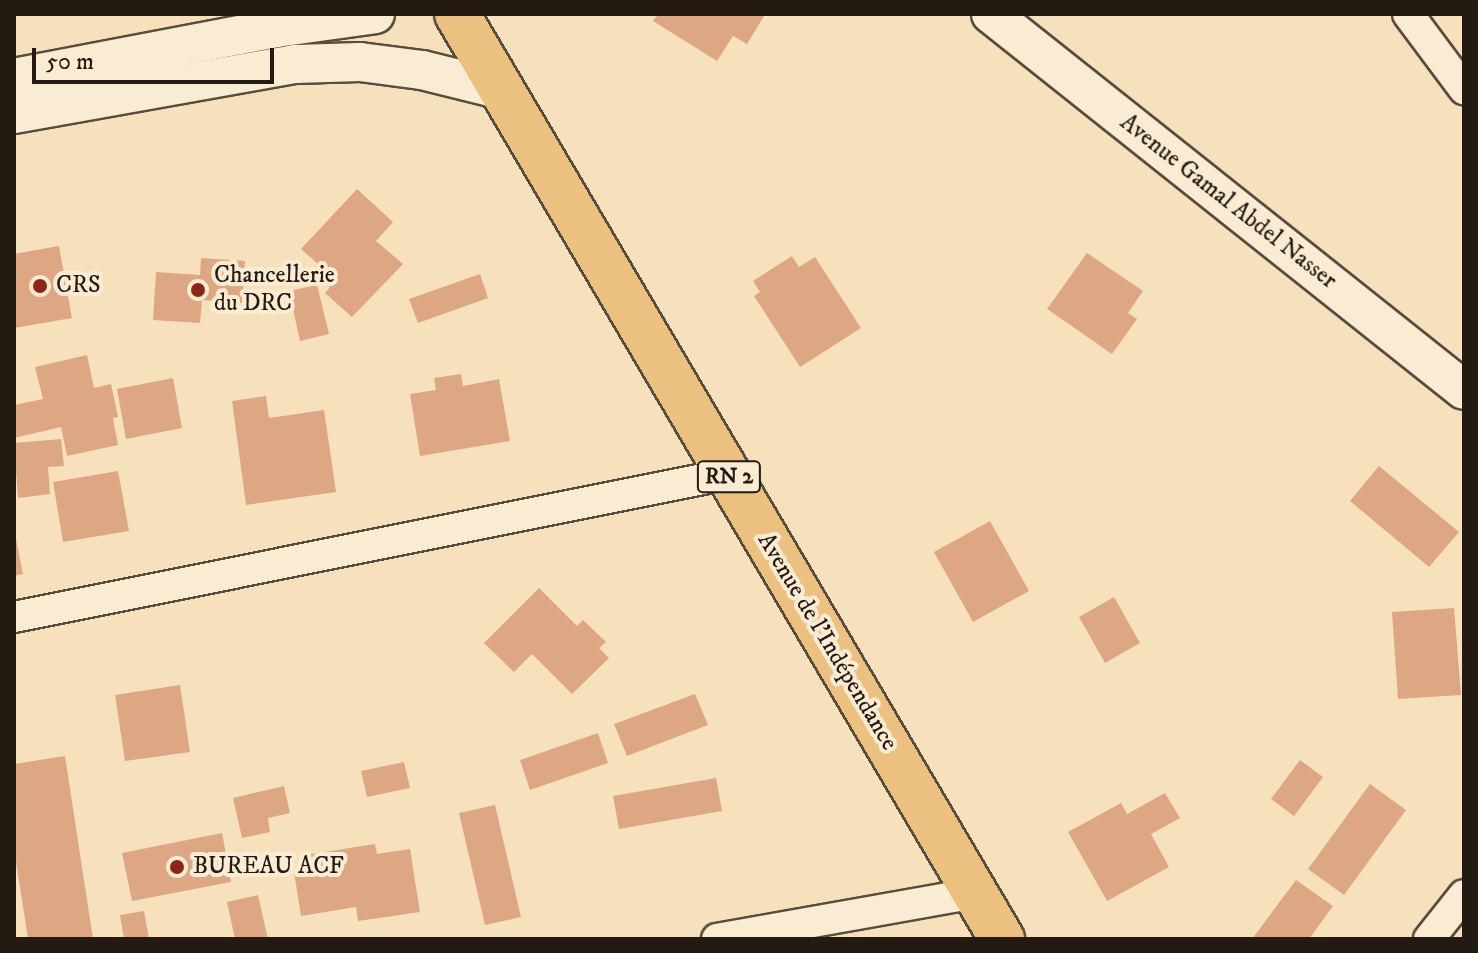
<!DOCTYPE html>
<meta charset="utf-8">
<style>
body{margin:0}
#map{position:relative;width:1478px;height:953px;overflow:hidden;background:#f7e1bc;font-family:"IM FELL DW Pica",serif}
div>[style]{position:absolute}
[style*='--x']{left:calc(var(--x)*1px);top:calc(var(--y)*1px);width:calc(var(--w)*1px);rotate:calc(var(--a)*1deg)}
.building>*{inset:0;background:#dea784}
.roads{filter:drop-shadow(2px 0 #584c3c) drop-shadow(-2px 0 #584c3c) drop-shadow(0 2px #584c3c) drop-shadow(0 -2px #584c3c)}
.minor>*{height:30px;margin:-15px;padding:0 15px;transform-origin:15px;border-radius:15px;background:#faecd3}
.tertiary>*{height:38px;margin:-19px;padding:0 19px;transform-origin:19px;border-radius:19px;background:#faecd3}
.primary>*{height:44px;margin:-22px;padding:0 22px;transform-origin:22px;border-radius:22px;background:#ecc07e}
.dots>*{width:22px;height:22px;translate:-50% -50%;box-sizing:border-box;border:4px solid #faecd3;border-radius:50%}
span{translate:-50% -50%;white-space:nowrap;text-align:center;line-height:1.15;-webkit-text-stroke:8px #faecd3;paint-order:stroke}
.shield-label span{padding:2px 6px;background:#faecd3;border:2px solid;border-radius:6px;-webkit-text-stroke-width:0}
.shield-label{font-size:22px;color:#231a12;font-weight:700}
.street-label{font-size:24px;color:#231a12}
.poi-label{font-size:24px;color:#231a12}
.left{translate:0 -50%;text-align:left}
.frame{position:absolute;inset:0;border:16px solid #231a12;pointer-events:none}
.scale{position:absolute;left:32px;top:48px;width:242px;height:36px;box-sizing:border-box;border:4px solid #231a12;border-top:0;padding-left:10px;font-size:24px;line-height:28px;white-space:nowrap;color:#231a12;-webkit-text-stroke:6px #faecd3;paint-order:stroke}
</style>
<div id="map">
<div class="building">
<i style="clip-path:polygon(658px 14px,760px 14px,764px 16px,747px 44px,733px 36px,717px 61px,653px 21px)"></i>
<i style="clip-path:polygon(357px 189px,393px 222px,376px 241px,403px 264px,352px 317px,325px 293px,330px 287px,312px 271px,318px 264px,301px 249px)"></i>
<i style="clip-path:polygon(59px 246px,72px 318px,14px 328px,14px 254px)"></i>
<i style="clip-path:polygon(1087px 253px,1143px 291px,1128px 313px,1137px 319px,1112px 354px,1047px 309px)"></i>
<i style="clip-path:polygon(792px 256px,799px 267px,815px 257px,861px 328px,800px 367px,754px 296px,760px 292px,753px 281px)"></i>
<i style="clip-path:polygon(201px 258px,245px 261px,242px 303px,202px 300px,200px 323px,153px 320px,156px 272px,200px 275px)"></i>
<i style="clip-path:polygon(480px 274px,488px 298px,418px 323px,409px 299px)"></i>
<i style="clip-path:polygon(317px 285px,329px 334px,300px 341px,289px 291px)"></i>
<i style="clip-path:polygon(87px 355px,94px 388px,111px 384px,118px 417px,113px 418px,118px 445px,67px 456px,61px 427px,14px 438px,14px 405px,43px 399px,35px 367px)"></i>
<i style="clip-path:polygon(461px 374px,463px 386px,499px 379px,510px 441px,420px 456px,410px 394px,436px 390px,434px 378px)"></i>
<i style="clip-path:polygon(173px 378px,182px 428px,126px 439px,117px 389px)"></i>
<i style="clip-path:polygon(266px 396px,269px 418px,324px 410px,336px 492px,246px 505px,232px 401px)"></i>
<i style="clip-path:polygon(61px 439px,64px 466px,48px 467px,50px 494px,18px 498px,14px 443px)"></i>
<i style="clip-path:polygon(1379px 466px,1459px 532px,1429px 567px,1350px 501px)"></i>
<i style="clip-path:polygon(118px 471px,129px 531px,63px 542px,53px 482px)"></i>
<i style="clip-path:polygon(990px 521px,1029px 591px,973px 622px,934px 552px)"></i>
<i style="clip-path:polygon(14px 529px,23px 574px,14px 576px)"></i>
<i style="clip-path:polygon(539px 588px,577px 626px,583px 620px,606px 642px,599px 648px,609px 658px,572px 694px,532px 654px,514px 672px,484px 643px)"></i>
<i style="clip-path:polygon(1114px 597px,1140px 643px,1105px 663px,1079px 617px)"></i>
<i style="clip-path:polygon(1454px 608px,1461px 695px,1398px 699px,1392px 612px)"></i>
<i style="clip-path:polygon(180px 685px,190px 752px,125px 761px,115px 695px)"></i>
<i style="clip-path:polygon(695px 694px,708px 725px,627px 756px,614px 724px)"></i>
<i style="clip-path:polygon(598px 733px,608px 763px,530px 790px,520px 760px)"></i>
<i style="clip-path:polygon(65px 756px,93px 939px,28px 939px,14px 849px,14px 764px)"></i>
<i style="clip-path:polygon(1300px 760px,1323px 777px,1294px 816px,1271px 799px)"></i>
<i style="clip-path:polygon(404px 762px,410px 788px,367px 797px,361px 771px)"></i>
<i style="clip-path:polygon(716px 778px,722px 811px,619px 829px,613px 796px)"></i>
<i style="clip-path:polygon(1370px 784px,1406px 810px,1344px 895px,1308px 869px)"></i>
<i style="clip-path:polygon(284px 786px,290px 813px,268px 818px,270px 832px,242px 838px,233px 798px)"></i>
<i style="clip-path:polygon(1165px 793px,1180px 818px,1151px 834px,1169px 867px,1107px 901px,1068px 832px,1121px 803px,1127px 814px)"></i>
<i style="clip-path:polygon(495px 805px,521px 917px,485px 925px,459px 813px)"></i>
<i style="clip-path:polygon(222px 833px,231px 882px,132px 901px,122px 853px)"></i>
<i style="clip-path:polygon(375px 844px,377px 854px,410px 849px,420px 912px,358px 921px,356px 907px,301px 916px,294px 872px,307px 869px,305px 855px)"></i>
<i style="clip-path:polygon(1296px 880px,1333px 906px,1309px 939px,1252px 939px)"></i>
<i style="clip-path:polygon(258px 895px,268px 939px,235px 939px,227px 902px)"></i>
<i style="clip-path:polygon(144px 911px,149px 939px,124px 939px,120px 915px)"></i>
</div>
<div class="roads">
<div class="minor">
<i style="--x:1408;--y:14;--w:94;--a:53.3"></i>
<i style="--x:14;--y:617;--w:728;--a:-11.33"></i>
<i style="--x:717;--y:939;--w:262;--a:-10.1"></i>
<i style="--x:1429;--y:939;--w:56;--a:-51.5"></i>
</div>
<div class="tertiary">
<i style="--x:991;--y:14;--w:604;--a:38.48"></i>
<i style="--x:14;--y:78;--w:267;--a:-10.8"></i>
<i style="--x:276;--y:28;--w:100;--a:-8"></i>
<i style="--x:14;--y:114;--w:286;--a:-10.1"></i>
<i style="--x:296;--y:64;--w:64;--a:-1.8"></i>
<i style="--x:360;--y:62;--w:63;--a:7.4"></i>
<i style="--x:422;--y:70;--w:82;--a:14"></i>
</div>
<div class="primary">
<i style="--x:457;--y:14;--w:1074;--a:59.49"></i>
</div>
</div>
<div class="dots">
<i style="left:40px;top:286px;background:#8f2418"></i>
<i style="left:198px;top:290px;background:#8f2418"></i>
<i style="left:177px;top:867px;background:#8f2418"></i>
</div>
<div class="shield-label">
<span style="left:729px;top:477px">RN 2</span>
</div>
<div class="street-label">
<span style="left:1228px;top:202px;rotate:38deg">Avenue Gamal Abdel Nasser</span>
<span style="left:827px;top:642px;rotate:59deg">Avenue de l'Indépendance</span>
</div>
<div class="poi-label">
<span class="left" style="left:214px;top:290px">Chancellerie<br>du DRC</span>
<span class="left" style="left:56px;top:286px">CRS</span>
<span class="left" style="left:193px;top:867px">BUREAU ACF</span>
</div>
<div class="frame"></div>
<div class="scale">50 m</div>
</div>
